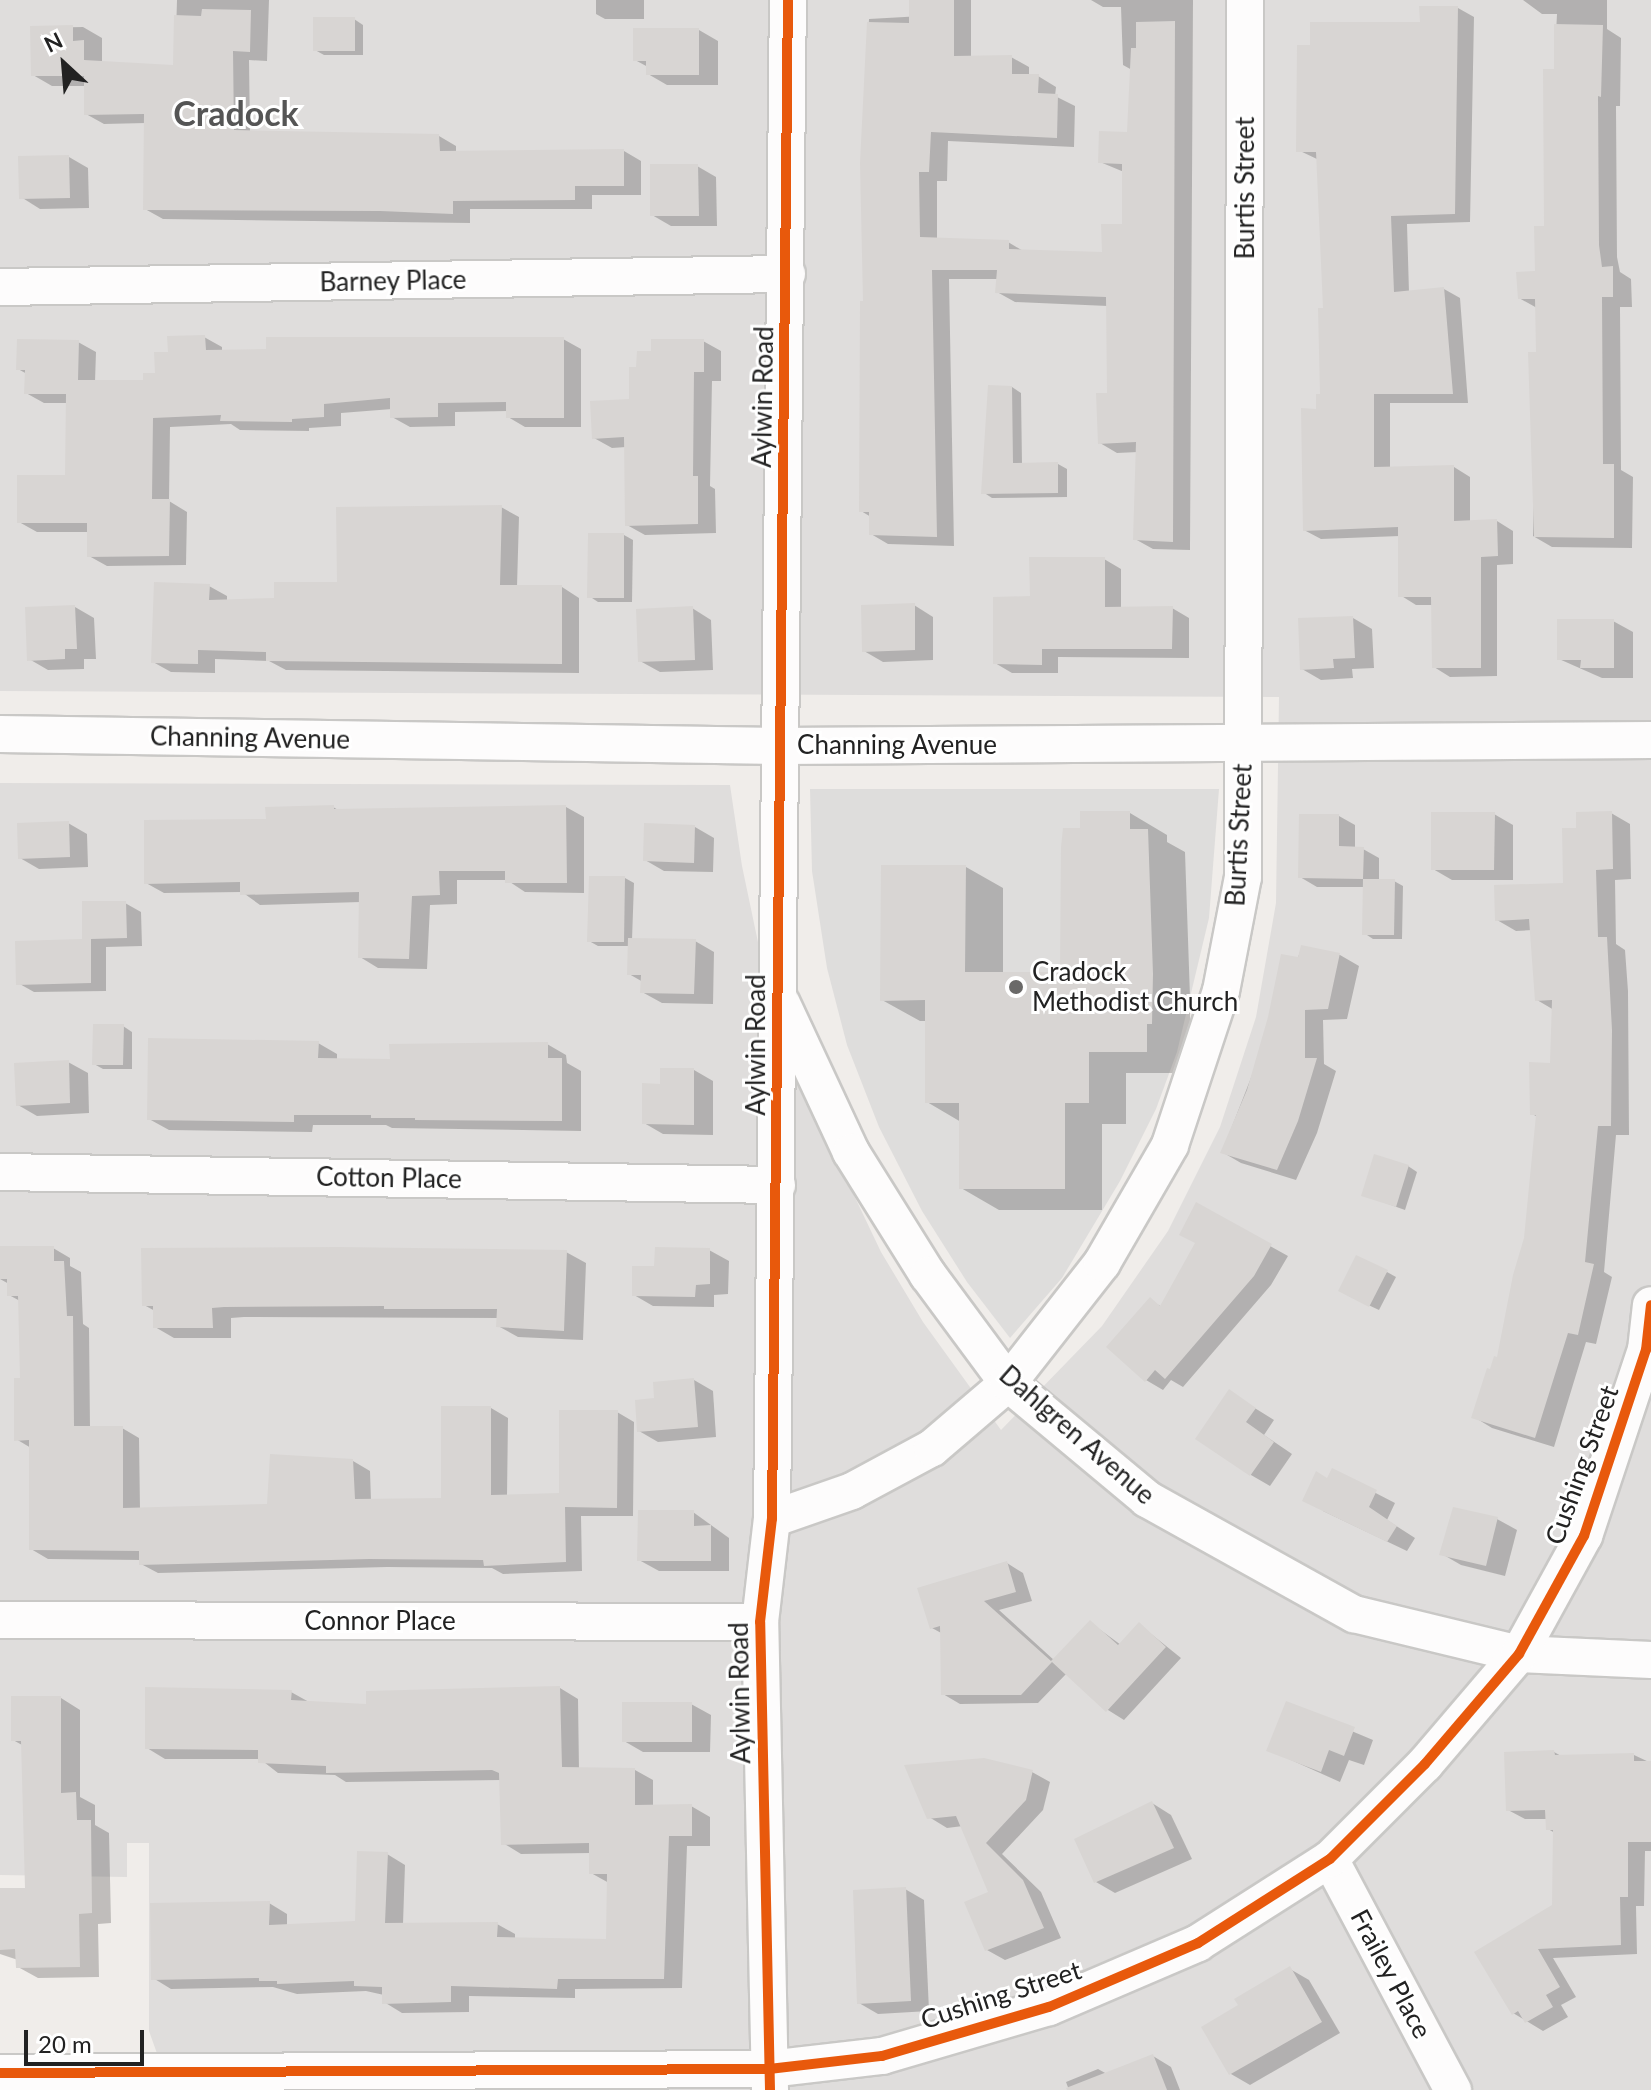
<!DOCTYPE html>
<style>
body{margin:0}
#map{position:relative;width:1651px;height:2090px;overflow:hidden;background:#f0edea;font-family:Lato,sans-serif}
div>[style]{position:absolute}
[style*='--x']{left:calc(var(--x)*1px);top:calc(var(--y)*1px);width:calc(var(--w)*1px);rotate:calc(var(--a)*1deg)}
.residential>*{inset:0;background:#dfdddc}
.religious>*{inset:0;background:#dedddc}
.shadow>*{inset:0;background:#0003}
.building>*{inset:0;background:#d8d5d3}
.roads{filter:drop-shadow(2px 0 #c9c8c6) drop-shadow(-2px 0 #c9c8c6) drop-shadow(0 2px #c9c8c6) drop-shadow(0 -2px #c9c8c6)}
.minor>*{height:36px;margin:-18px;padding:0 18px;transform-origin:18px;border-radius:18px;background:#fdfcfc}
.cycleway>*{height:10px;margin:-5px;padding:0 5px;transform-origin:5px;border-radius:5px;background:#e8590c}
.dots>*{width:22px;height:22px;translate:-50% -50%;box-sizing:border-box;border:4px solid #fff;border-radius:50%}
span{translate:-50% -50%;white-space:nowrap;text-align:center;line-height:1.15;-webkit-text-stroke:6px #fff;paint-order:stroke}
.street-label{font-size:26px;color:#222}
.poi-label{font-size:26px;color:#222}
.left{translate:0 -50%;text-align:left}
.district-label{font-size:34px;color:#555;font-weight:700}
.north{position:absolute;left:24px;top:24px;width:80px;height:80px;-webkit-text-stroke:6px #fff;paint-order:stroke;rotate:334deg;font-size:22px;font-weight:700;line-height:32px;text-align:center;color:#222}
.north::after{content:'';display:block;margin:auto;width:28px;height:36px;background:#222;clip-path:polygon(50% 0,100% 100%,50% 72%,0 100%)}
.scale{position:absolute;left:24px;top:2030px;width:120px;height:36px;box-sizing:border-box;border:4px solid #222;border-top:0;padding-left:10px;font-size:24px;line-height:28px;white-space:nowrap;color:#222;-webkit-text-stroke:6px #fff;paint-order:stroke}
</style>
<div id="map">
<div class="residential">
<i style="clip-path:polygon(0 0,1651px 0,1651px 2090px,170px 2090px,149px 2031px,149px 1843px,127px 1843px,127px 1877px,0 1875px,0 783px,730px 785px,742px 866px,759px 947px,810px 1103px,881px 1252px,923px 1322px,1001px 1430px,1102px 1326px,1168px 1231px,1220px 1127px,1256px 1017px,1276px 903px,1279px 697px,0 691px)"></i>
</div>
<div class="religious">
<i style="clip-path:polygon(810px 789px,1219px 789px,1209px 918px,1177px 1052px,1156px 1109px,1120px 1181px,1062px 1278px,1010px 1338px,967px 1282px,922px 1211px,879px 1127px,847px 1045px,827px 968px,812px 871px)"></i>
</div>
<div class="shadow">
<i style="clip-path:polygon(177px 0,269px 0,267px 61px,249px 60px,250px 133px,439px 136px,456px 146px,456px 153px,624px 151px,641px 161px,641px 195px,592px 195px,592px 209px,470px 209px,470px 223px,163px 219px,145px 209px,146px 123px,104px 124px,86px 114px,86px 86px,52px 86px,33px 75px,32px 28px,83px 27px,102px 38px,102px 63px,175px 67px)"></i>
<i style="clip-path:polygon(596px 0,644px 0,644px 19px,605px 19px,596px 14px)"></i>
<i style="clip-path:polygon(922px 0,971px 0,971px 58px,1011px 57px,1029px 67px,1029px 76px,1038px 76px,1056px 87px,1055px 96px,1075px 106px,1074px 147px,948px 141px,947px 181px,937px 181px,937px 239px,1008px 242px,1025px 252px,1104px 254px,1124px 226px,1124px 172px,1100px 162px,1129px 134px,1132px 70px,1123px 65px,1121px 7px,1103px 7px,1091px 0,1193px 0,1190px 550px,1153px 549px,1135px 539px,1138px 452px,1117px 453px,1100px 443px,1109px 395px,1108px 306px,1015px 302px,997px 292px,998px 279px,949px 279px,954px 546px,888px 544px,871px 534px,871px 517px,861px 511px,865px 303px,862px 163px,869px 19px,922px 16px)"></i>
<i style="clip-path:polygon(1523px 0,1607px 0,1607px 29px,1621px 38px,1620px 106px,1616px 106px,1617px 257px,1620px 272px,1631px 279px,1632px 307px,1620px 307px,1621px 470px,1633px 477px,1632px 548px,1552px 547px,1533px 536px,1537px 308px,1519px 298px,1537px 273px,1546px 228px,1557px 14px,1542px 14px)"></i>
<i style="clip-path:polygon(1458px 8px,1474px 17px,1470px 222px,1407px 224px,1409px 292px,1444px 289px,1460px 298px,1468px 403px,1390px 403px,1390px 468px,1454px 467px,1470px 477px,1470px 522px,1497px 521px,1513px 531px,1513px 564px,1497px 565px,1497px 676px,1450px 677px,1434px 667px,1433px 605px,1416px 605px,1400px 595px,1400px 536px,1321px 539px,1304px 530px,1322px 396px,1325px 310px,1319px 160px,1298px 150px,1312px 47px,1422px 24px)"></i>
<i style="clip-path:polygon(354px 19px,363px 25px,363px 55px,324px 55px,315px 50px)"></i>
<i style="clip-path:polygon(699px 30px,718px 41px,718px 85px,667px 85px,648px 74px,648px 67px,635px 60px)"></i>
<i style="clip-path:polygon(69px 157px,88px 168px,89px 208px,40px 209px,21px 197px)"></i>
<i style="clip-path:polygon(697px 166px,716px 177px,717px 226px,671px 226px,652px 215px)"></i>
<i style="clip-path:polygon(204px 337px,222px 347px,222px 352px,563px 339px,581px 349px,581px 427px,525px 427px,508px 417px,508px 411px,455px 412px,455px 426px,410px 427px,392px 417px,392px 409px,341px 413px,341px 426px,309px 428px,309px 431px,240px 430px,231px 424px,170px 427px,169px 501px,187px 512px,186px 565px,107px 566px,89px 556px,89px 532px,37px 532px,19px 522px,67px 477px,68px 403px,44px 403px,26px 393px,27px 374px,18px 369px,78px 342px,96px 352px,95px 382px,145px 382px,157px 375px,170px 354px)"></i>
<i style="clip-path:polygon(703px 341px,721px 351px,721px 381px,712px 381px,710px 486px,715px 489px,716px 533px,645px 535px,627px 525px,626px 447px,612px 448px,594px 438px,631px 401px,653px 352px)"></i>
<i style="clip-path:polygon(1012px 387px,1021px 393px,1022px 464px,1058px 464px,1067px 469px,1067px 497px,992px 498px,983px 492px)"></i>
<i style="clip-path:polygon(501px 507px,519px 517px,517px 587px,562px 587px,579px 598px,579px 673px,286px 670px,269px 661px,215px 659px,215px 673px,171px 672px,153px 662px,209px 586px,227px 596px,227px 602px,276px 600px,339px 584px)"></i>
<i style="clip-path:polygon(624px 535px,633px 540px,632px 602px,598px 602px,589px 596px)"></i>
<i style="clip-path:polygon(1104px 559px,1121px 569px,1121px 609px,1172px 608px,1189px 618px,1189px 658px,1058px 657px,1058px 673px,1012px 673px,995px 663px,1032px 598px)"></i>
<i style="clip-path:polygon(914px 605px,933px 617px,933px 660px,883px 662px,864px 651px)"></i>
<i style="clip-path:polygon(75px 607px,94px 618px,96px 659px,84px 659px,84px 669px,48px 670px,29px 659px)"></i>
<i style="clip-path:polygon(692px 608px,711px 620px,713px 670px,660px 672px,640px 661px)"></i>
<i style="clip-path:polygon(1353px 618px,1372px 629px,1374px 668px,1352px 669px,1353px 678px,1321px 680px,1302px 669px)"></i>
<i style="clip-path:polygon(1613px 621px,1633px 632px,1633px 678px,1602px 678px,1559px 659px)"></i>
<i style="clip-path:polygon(333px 807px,340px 811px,566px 807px,584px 817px,584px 893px,525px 892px,507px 880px,457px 880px,457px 904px,430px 905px,427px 969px,378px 968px,360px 957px,361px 902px,260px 905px,242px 892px,164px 893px,146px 883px,268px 821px)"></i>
<i style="clip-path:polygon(1130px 813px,1167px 835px,1167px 842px,1185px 852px,1190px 997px,1190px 1045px,1185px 1073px,1126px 1073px,1126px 1124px,1102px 1124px,1102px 1210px,999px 1210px,961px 1188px,961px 1122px,927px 1102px,927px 1021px,920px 1021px,882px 1000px,966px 867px,1003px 888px,1003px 974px,1062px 974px,1082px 830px)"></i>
<i style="clip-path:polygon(1611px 813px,1630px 824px,1631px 879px,1615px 880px,1616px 944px,1625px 950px,1628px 991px,1629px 1135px,1616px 1135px,1604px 1272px,1612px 1277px,1596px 1344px,1586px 1342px,1554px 1447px,1492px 1428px,1474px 1417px,1499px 1360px,1526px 1238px,1538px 1117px,1532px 1114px,1551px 1065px,1554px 1010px,1537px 1000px,1532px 930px,1516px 931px,1497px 920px,1566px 885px,1578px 830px)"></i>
<i style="clip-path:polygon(1494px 814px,1513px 825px,1513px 880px,1452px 880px,1433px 869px)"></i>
<i style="clip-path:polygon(1339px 816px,1355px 825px,1355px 848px,1363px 849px,1379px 858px,1379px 881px,1394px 881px,1403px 886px,1402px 939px,1373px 939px,1364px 933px,1365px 887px,1317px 887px,1300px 877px)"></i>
<i style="clip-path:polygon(68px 823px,87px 834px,88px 867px,39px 869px,20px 858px)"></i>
<i style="clip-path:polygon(695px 827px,714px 838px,713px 872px,664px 871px,645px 860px)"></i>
<i style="clip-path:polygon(625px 878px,634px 883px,632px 940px,695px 941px,714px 952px,713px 1004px,662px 1003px,642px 992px,643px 982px,629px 974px,630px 946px,598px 946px,589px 941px)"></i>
<i style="clip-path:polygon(125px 903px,141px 912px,142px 946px,106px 947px,106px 991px,34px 992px,18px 983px,84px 941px)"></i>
<i style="clip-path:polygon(1302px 947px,1340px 955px,1359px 966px,1347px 1019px,1323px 1020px,1324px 1064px,1336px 1071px,1317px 1133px,1296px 1180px,1241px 1163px,1222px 1152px)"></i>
<i style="clip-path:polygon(123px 1026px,132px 1032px,132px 1069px,103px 1069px,94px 1064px)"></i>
<i style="clip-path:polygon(318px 1043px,337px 1054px,337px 1060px,392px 1061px,547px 1044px,566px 1055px,567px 1063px,581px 1071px,581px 1131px,392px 1128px,386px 1125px,313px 1125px,312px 1132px,169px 1130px,149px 1119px)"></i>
<i style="clip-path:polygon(68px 1062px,88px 1073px,89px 1113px,37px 1116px,18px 1105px)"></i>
<i style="clip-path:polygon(694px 1070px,713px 1081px,713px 1135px,663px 1134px,644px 1123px,662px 1086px)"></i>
<i style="clip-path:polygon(1408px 1166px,1417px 1172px,1405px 1210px,1363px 1195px)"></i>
<i style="clip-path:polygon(1197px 1205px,1288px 1256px,1271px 1285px,1183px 1387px,1171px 1380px,1163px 1390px,1146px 1380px,1150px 1300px,1162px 1307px,1197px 1243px)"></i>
<i style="clip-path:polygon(0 1248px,53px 1248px,70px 1258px,70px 1266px,81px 1272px,83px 1324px,89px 1328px,90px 1428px,122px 1428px,139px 1438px,140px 1509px,269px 1506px,353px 1461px,370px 1471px,371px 1501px,443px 1500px,491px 1408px,508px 1418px,507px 1496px,561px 1495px,617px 1412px,634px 1422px,633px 1516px,581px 1516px,582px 1571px,503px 1574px,492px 1568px,387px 1567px,158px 1573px,141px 1564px,141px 1560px,48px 1559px,31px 1549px,31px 1448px,16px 1439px,22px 1380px,20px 1301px,9px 1295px,9px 1284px,0 1279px)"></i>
<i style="clip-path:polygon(709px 1250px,729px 1261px,728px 1294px,714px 1295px,714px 1307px,653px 1306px,634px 1295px,656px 1268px)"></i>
<i style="clip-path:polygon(566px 1252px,586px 1263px,583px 1340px,518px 1337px,498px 1326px,499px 1318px,244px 1317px,231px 1318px,231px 1338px,174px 1338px,155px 1327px,155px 1311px,144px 1305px)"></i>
<i style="clip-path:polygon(1387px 1272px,1396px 1277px,1379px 1310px,1349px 1296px)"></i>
<i style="clip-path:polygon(694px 1380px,713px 1391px,716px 1437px,658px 1442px,639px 1431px,656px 1400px)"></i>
<i style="clip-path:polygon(1229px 1392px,1274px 1420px,1264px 1435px,1292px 1454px,1270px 1486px,1251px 1475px)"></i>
<i style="clip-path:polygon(1333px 1471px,1395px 1503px,1387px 1520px,1415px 1538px,1407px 1551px,1323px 1511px)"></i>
<i style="clip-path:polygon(693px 1512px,729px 1538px,729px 1571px,659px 1571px,639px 1560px)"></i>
<i style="clip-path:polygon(1497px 1519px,1517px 1530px,1505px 1576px,1461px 1565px,1442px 1554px)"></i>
<i style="clip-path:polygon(1007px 1563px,1023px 1573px,1032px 1601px,999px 1610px,1055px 1661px,1091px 1623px,1121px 1645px,1140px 1625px,1181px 1658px,1124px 1720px,1108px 1710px,1067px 1673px,1038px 1703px,960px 1704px,943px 1694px,943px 1634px,932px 1628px)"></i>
<i style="clip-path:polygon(560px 1688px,578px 1699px,579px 1770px,635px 1770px,653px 1780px,653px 1806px,691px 1806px,710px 1817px,710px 1846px,687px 1846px,682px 1988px,575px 1989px,575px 1998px,469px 1996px,469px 2012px,402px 2013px,384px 2002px,384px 1995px,366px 1991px,297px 1994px,273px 1987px,171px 1989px,153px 1978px,269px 1903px,287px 1914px,287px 1926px,357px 1923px,387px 1854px,405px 1865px,403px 1924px,497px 1924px,515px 1934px,515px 1939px,608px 1941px,609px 1883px,591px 1873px,591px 1853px,521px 1854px,503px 1843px,502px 1780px,346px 1782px,335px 1775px,278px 1773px,260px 1759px,165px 1759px,147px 1748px,291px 1692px,309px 1702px,368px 1706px)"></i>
<i style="clip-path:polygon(61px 1698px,80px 1710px,80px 1797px,95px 1805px,95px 1825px,109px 1833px,111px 1923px,98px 1924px,99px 1977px,38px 1978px,18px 1967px,18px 1960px,0 1954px,0 1890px,27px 1890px,22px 1745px,13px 1740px)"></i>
<i style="clip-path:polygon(691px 1704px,711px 1715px,710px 1752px,643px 1752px,624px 1741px)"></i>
<i style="clip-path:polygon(1287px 1704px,1373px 1740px,1364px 1765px,1349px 1760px,1340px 1782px,1269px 1750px)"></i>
<i style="clip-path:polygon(1554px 1752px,1563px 1757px,1634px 1755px,1651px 1763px,1651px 1851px,1645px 1851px,1644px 1906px,1636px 1906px,1637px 1954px,1553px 1958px,1576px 1997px,1561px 2005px,1568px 2017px,1543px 2031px,1513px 2013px,1554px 1906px,1555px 1833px,1548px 1829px,1548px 1819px,1525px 1819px,1508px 1810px)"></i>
<i style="clip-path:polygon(1032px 1772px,1050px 1782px,1043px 1810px,1002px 1854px,1041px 1892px,1061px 1938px,1005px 1960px,987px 1950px,991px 1893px,963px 1826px,947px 1828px,929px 1817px)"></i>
<i style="clip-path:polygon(1152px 1803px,1171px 1815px,1192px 1859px,1115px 1893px,1096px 1882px)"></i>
<i style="clip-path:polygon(905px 1889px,924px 1900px,929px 2011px,878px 2014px,859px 2003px)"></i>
<i style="clip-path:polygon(1290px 1969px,1309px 1980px,1340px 2033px,1250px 2085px,1231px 2074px,1241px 2006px)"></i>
<i style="clip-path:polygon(1153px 2056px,1171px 2067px,1180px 2090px,1069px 2090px,1066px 2082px,1098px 2069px,1107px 2074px)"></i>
</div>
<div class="building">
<i style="clip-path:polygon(909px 0,954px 0,954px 56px,1012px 55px,1012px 74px,1039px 74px,1038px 93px,1058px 94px,1057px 138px,931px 132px,929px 172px,919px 172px,920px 237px,1009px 240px,1009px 249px,1102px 252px,1101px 224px,1122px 224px,1122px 164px,1098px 163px,1099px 131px,1127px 132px,1131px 48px,1136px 48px,1136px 22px,1175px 21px,1173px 542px,1133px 540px,1136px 442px,1098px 444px,1096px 393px,1107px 393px,1106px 297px,995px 293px,997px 270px,932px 270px,937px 537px,869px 535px,869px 512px,859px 512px,860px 301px,863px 301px,860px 163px,867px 22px,909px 23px)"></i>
<i style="clip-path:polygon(1419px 6px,1458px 6px,1455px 214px,1391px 216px,1394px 292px,1444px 287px,1453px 394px,1374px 394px,1374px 467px,1454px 465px,1454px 521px,1497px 519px,1498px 556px,1481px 557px,1481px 668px,1432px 668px,1431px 597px,1398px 597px,1398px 527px,1303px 531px,1301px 408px,1316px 409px,1316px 394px,1320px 394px,1318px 308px,1323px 308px,1316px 152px,1296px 152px,1297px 45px,1310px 45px,1310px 22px,1420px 22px)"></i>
<i style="clip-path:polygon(202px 9px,251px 10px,250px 52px,233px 51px,234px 130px,439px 134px,440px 151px,624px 149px,624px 186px,575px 186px,575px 200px,453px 201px,453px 214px,380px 211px,143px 210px,144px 114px,84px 115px,84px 60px,173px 65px,174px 15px,201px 16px)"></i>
<i style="clip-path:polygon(313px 17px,355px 17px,355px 51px,313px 51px)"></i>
<i style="clip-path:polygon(1554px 24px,1603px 25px,1601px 97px,1598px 96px,1599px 245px,1602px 267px,1613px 266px,1613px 297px,1602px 297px,1603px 464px,1614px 464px,1614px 538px,1534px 537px,1528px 352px,1536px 352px,1535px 299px,1518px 299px,1516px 272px,1535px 271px,1534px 226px,1544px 226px,1543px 69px,1554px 69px)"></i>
<i style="clip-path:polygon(73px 25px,73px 41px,84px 40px,84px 76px,31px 76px,30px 26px)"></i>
<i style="clip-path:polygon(633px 28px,699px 28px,699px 75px,646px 75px,646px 61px,633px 61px)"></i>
<i style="clip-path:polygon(69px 155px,70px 198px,19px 199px,18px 156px)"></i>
<i style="clip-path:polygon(650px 164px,698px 164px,699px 216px,650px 216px)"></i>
<i style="clip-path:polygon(205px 335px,206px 350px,266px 349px,266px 337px,564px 337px,564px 418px,506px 418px,506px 402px,438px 403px,438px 417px,390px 418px,390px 398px,324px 404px,324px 417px,292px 419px,292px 422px,220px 421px,221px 415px,153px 418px,152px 499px,170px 499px,169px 556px,87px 557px,87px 523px,17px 523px,17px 475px,65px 475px,66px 394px,24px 394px,25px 370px,16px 370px,17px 339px,79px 340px,78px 380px,143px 380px,143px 373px,155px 373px,154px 352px,168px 352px,167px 336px)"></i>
<i style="clip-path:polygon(651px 339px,704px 339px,704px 372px,694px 372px,693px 476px,698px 476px,698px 524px,625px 526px,624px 437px,592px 439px,590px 401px,629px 399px,629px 367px,636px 367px,637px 351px,651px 351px)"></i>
<i style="clip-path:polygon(988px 385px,1012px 386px,1013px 463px,1058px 462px,1058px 493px,981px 494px)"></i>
<i style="clip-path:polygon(502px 505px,500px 585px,562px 585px,562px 664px,266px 661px,266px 652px,198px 650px,198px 664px,151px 663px,154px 582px,210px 584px,209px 600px,274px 598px,274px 582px,337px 582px,336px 507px)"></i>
<i style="clip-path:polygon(588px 533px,624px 533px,624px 598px,587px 598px)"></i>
<i style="clip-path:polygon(1029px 557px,1105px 557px,1105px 607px,1173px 606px,1172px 649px,1042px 649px,1042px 665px,993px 664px,993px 597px,1030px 596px)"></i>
<i style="clip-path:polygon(915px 603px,915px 650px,862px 652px,861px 605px)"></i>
<i style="clip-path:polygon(75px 605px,77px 649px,65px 649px,65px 659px,27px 661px,25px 607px)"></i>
<i style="clip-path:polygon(693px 606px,695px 660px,638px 662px,636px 609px)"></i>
<i style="clip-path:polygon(1353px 616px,1355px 658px,1333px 659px,1334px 668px,1300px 670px,1298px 618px)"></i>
<i style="clip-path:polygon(1557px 619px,1614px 619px,1614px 668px,1580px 668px,1581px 660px,1557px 660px)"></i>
<i style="clip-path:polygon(334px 805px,334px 809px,566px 805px,567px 883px,505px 883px,505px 871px,439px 871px,440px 895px,412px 896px,409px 959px,358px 958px,359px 892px,240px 895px,240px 882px,144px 884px,144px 820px,266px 819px,265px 807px)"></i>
<i style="clip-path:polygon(1080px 811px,1130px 811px,1130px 829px,1148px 829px,1153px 974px,1152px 1024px,1147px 1024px,1147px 1052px,1089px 1052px,1089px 1103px,1065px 1103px,1065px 1189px,959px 1189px,959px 1103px,925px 1103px,925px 1000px,880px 1001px,881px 865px,966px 865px,965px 972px,1060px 972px,1061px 847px,1063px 828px,1080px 828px)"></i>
<i style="clip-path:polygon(1612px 811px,1613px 869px,1596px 870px,1598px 937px,1607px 937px,1612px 1030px,1611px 1126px,1598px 1126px,1585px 1262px,1594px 1264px,1578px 1335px,1568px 1333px,1535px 1438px,1471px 1418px,1487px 1368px,1490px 1369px,1494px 1356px,1497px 1357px,1513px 1275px,1524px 1238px,1536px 1115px,1530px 1115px,1529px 1062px,1550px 1063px,1552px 1000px,1535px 1001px,1529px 919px,1495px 921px,1494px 885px,1563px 883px,1562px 828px,1576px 828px,1576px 812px)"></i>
<i style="clip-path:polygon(1431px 812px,1495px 812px,1494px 870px,1431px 870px)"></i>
<i style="clip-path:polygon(1299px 814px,1339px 814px,1339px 846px,1364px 847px,1363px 879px,1298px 878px)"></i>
<i style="clip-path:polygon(69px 821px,70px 857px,18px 859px,17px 823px)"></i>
<i style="clip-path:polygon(644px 823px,695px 825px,694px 863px,643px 861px)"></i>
<i style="clip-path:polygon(589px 876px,625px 876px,624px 942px,587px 942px)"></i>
<i style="clip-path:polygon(1363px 879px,1395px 879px,1394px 935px,1362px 935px)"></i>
<i style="clip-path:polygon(82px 901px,126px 901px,127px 938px,91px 939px,91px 983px,16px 985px,15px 941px,82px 939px)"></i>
<i style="clip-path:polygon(628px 938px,696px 939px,694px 994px,640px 993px,641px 975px,627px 975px)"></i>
<i style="clip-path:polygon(1301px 945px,1340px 953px,1328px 1009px,1305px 1010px,1305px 1058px,1317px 1058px,1298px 1121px,1277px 1170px,1220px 1153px,1247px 1090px,1268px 1017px,1281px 954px,1298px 957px)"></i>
<i style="clip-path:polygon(93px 1024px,124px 1024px,123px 1065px,92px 1065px)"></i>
<i style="clip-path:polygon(148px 1038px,319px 1041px,318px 1058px,390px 1059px,389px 1044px,548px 1042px,548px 1058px,562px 1058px,562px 1121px,415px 1120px,415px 1118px,371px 1118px,371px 1115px,294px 1115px,294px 1122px,147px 1120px)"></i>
<i style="clip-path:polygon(69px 1060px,70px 1103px,16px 1106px,14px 1063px)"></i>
<i style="clip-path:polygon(660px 1068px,694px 1068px,694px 1125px,642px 1124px,642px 1083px,660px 1084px)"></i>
<i style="clip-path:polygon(1374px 1154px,1409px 1165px,1396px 1207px,1361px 1196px)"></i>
<i style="clip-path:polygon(1196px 1202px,1272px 1244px,1254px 1276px,1165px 1379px,1155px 1370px,1145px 1382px,1106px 1347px,1150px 1297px,1160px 1306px,1195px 1243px,1179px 1235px)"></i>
<i style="clip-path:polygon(0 1246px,54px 1246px,54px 1261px,64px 1261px,67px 1316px,73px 1316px,74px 1426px,123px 1426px,123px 1508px,267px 1504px,270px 1454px,353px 1459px,355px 1499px,441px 1498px,441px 1406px,491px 1406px,491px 1495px,559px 1493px,559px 1410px,618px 1410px,617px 1508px,565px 1507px,566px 1562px,484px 1566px,483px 1560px,369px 1559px,139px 1565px,139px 1551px,29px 1550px,29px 1440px,14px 1441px,14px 1378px,20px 1378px,18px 1296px,7px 1296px,7px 1279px,0 1279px)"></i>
<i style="clip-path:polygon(338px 1247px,567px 1250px,564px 1331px,496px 1327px,497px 1309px,384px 1309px,384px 1306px,224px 1307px,212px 1308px,213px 1328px,153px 1328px,153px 1306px,142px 1306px,141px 1248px)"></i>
<i style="clip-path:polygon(655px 1247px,710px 1248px,710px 1284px,696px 1285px,695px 1297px,632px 1296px,632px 1266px,654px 1266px)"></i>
<i style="clip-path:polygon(1356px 1255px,1388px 1270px,1369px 1307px,1338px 1291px)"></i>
<i style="clip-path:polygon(694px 1378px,698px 1427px,637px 1432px,635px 1400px,654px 1398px,653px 1382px)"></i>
<i style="clip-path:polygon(1229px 1389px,1256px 1408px,1246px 1422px,1274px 1442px,1250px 1476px,1195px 1439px)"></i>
<i style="clip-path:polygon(1332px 1468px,1377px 1490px,1369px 1507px,1397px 1526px,1387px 1542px,1302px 1501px,1316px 1471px,1327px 1478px)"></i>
<i style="clip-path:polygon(1453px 1507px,1498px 1517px,1486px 1566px,1439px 1555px)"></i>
<i style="clip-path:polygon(638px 1510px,694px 1510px,694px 1526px,711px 1525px,711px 1561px,637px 1561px)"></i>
<i style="clip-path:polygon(1007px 1561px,1016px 1592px,984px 1601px,1051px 1661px,1090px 1620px,1118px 1645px,1139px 1622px,1166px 1647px,1106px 1712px,1052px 1662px,1021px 1695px,941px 1695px,940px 1626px,930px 1629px,917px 1588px)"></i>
<i style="clip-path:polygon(560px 1686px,562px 1767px,635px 1768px,635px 1805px,692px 1804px,692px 1836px,669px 1836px,664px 1979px,558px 1979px,557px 1989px,451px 1986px,451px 2002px,382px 2004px,382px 1987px,354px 1986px,354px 1981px,277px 1984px,277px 1981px,259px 1981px,259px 1978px,151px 1980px,150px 1903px,270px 1901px,269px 1925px,355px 1921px,357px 1851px,388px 1852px,385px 1923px,498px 1922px,497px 1937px,606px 1939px,607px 1874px,589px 1874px,589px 1843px,501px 1845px,499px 1773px,492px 1770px,326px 1773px,326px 1766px,258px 1763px,258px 1750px,145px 1749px,145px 1687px,292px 1690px,291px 1700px,366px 1704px,366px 1691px)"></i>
<i style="clip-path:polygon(11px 1696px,61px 1696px,61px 1793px,76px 1792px,77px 1820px,91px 1820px,92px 1913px,79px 1914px,80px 1967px,16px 1968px,15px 1949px,0 1950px,0 1888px,25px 1888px,21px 1741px,11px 1741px)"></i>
<i style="clip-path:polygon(1286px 1701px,1355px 1727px,1344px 1756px,1329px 1750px,1321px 1772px,1266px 1751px)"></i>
<i style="clip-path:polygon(622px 1702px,692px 1702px,692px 1742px,622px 1742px)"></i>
<i style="clip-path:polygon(1554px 1750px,1555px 1755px,1634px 1753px,1634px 1761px,1651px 1761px,1651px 1842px,1628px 1842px,1628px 1897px,1620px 1897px,1621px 1945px,1538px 1949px,1560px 1987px,1546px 1995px,1553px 2007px,1525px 2023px,1518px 2011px,1512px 2015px,1474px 1952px,1552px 1905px,1553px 1830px,1546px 1830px,1545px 1810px,1506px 1811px,1504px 1752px)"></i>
<i style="clip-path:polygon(984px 1758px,1033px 1770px,1026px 1800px,986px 1843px,1023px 1880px,1044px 1928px,985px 1951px,964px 1902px,988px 1892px,956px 1816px,927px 1819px,904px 1765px)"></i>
<i style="clip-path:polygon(1152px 1801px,1174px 1848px,1094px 1883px,1074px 1839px)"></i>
<i style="clip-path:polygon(906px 1887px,911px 2001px,857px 2004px,853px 1890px)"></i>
<i style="clip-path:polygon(1290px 1966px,1322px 2022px,1229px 2075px,1201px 2027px,1238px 2005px,1234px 1999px)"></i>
<i style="clip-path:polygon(1153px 2054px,1167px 2090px,1067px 2090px,1066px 2088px)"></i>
</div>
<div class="roads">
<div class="minor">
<i style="--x:0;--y:287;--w:787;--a:-0.95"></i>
<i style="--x:0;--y:734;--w:780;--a:0.88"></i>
<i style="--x:780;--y:746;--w:871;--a:-0.39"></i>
<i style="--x:782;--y:1004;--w:163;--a:65"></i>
<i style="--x:851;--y:1152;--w:145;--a:58"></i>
<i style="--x:928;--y:1275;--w:134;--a:53.5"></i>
<i style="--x:1008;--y:1383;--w:181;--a:39.8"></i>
<i style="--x:1147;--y:1499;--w:237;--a:29.1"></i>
<i style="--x:1354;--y:1614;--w:170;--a:13.6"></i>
<i style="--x:1519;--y:1654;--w:132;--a:2.6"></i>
<i style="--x:0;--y:1172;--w:777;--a:0.96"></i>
<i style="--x:772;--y:1519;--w:85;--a:-19.3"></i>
<i style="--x:852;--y:1491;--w:91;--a:-28.3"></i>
<i style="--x:932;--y:1448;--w:100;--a:-40.5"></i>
<i style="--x:1008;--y:1383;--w:152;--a:-51.9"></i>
<i style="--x:1102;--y:1263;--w:136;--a:-60"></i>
<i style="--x:1170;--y:1145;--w:162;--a:-71.7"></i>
<i style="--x:1221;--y:991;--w:116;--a:-79.1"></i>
<i style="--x:1243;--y:877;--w:877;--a:-89.87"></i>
<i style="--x:0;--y:1620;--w:760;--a:0.15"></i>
<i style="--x:1330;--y:1859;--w:262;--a:62"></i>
<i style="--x:0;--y:2073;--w:769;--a:-0.3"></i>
<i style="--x:769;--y:2069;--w:114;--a:-6.6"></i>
<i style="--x:882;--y:2056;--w:174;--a:-16.4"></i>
<i style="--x:1049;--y:2007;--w:162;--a:-23.2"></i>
<i style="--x:1198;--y:1943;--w:156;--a:-32.5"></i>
<i style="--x:1330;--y:1859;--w:134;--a:-45"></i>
<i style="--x:1425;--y:1764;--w:145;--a:-49.5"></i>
<i style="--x:1519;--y:1654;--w:135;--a:-61.2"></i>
<i style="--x:1584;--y:1536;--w:196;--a:-71.6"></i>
<i style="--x:1646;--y:1350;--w:45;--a:-83.7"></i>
<i style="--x:770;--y:2090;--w:468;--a:-91.2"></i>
<i style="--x:760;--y:1622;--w:104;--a:-83.4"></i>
<i style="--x:772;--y:1519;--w:1519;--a:-89.4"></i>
</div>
</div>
<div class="cycleway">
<i style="--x:0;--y:2073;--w:769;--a:-0.3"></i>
<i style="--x:769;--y:2069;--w:114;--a:-6.6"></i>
<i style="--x:882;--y:2056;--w:174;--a:-16.4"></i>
<i style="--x:1049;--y:2007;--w:162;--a:-23.2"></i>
<i style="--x:1198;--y:1943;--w:156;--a:-32.5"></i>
<i style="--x:1330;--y:1859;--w:134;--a:-45"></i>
<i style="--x:1425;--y:1764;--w:145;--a:-49.5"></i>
<i style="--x:1519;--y:1654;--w:135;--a:-61.2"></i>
<i style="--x:1584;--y:1536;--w:196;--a:-71.6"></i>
<i style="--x:1646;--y:1350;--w:45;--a:-83.7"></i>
<i style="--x:770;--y:2090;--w:468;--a:-91.2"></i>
<i style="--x:760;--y:1622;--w:104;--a:-83.4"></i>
<i style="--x:772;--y:1519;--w:1519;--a:-89.4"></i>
</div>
<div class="dots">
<i style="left:1016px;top:987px;background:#6a6968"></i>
</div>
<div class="street-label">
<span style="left:1245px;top:188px;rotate:-90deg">Burtis Street</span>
<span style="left:393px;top:281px;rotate:-1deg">Barney Place</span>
<span style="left:763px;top:397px;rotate:-89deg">Aylwin Road</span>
<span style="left:250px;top:738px;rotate:1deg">Channing Avenue</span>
<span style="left:897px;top:745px">Channing Avenue</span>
<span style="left:1239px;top:835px;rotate:-87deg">Burtis Street</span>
<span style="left:756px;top:1045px;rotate:-90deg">Aylwin Road</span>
<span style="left:389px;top:1178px;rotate:1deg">Cotton Place</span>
<span style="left:1077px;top:1435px;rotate:41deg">Dahlgren Avenue</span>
<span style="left:1582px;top:1465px;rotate:-70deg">Cushing Street</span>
<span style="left:380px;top:1621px">Connor Place</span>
<span style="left:740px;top:1693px;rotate:-91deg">Aylwin Road</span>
<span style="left:1391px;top:1974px;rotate:62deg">Frailey Place</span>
<span style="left:1001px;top:1995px;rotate:-18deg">Cushing Street</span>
</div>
<div class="poi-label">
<span class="left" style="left:1032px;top:987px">Cradock<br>Methodist Church</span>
</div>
<div class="district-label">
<span style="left:236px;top:113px">Cradock</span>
</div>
<div class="north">N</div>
<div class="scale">20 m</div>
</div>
